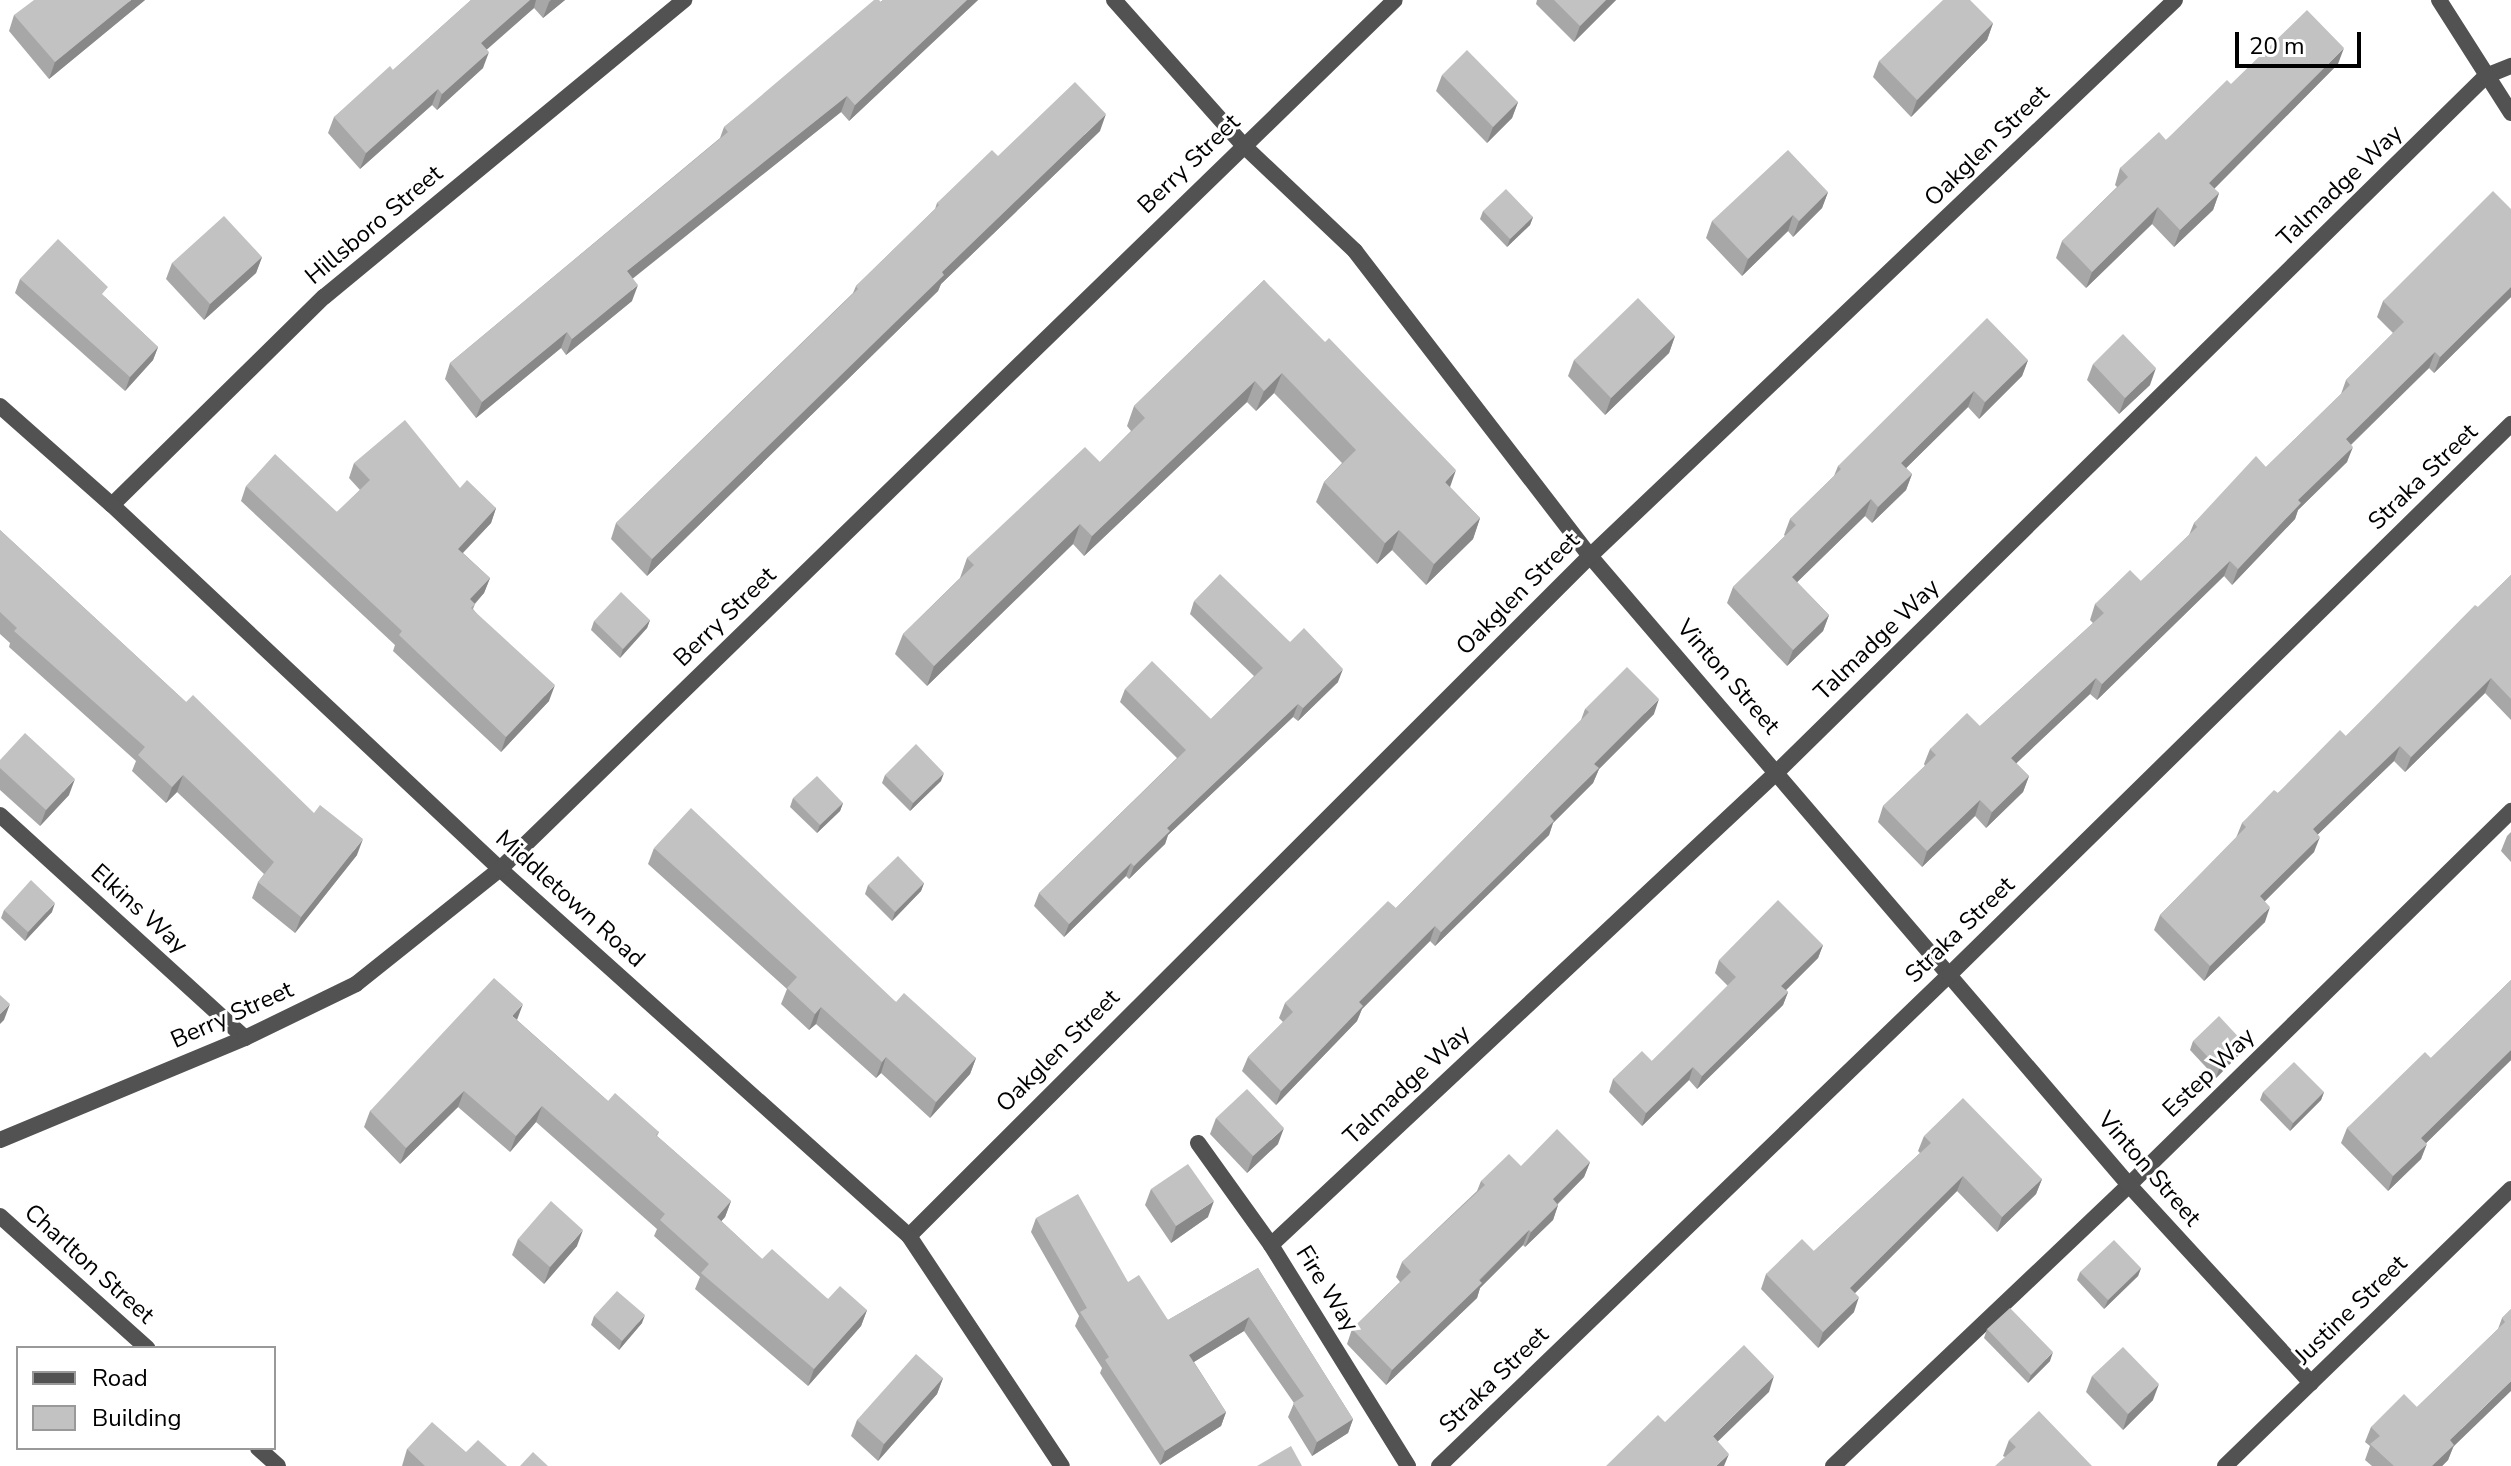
<!DOCTYPE html>
<style>
body{margin:0}
#map{position:relative;width:2511px;height:1466px;overflow:hidden;background:#fff;font-family:"Nunito Sans",sans-serif}
div>[style]{position:absolute}
[style*='--x']{left:calc(var(--x)*1px);top:calc(var(--y)*1px);width:calc(var(--w)*1px);rotate:calc(var(--a)*1deg)}
.service>*{height:16px;margin:-8px;padding:0 8px;transform-origin:8px;border-radius:8px;background:#525252}
.minor>*{height:16px;margin:-8px;padding:0 8px;transform-origin:8px;border-radius:8px;background:#525252}
.tertiary>*{height:16px;margin:-8px;padding:0 8px;transform-origin:8px;border-radius:8px;background:#525252}
.wall>*{inset:0;background:#a7a7a7}
.shaded-wall>*{inset:0;background:#888}
.building>*{inset:0;background:#c2c2c2}
span{translate:-50% -50%;white-space:nowrap;text-align:center;line-height:1.15;-webkit-text-stroke:6px #fff;paint-order:stroke}
.street-label{font-size:24px;color:#000}
.legend{position:absolute;left:16px;top:1346px;width:260px;height:104px;box-sizing:border-box;background:#fff;border:2px solid #999;margin:0;padding:10px 14px;list-style:none;font-size:24px;color:#000}
.legend li{display:flex;align-items:center;gap:16px;height:40px}
.legend b{width:40px;border:2px solid #999}
.scale{position:absolute;left:2235px;top:32px;width:126px;height:36px;box-sizing:border-box;border:4px solid #000;border-top:0;padding-left:10px;font-size:24px;line-height:28px;white-space:nowrap;color:#000;-webkit-text-stroke:6px #fff;paint-order:stroke}
</style>
<div id="map">
<div class="service">
<i style="--x:1198;--y:1143;--w:125;--a:54.4"></i>
<i style="--x:1271;--y:1245;--w:260;--a:58.2"></i>
<i style="--x:1271;--y:1245;--w:694;--a:-43.07"></i>
<i style="--x:1778;--y:771;--w:992;--a:-44.47"></i>
<i style="--x:2486;--y:76;--w:27;--a:-22"></i>
<i style="--x:1833;--y:1466;--w:408;--a:-43.5"></i>
<i style="--x:2129;--y:1185;--w:535;--a:-44.39"></i>
</div>
<div class="minor">
<i style="--x:1114;--y:0;--w:194;--a:48.3"></i>
<i style="--x:1243;--y:145;--w:154;--a:43.4"></i>
<i style="--x:1355;--y:251;--w:385;--a:52.4"></i>
<i style="--x:1590;--y:556;--w:828;--a:49.41"></i>
<i style="--x:2129;--y:1185;--w:269;--a:47.4"></i>
<i style="--x:2439;--y:0;--w:134;--a:57.5"></i>
<i style="--x:112;--y:505;--w:297;--a:-44.5"></i>
<i style="--x:324;--y:297;--w:467;--a:-39.5"></i>
<i style="--x:0;--y:815;--w:331;--a:42.3"></i>
<i style="--x:0;--y:1216;--w:198;--a:41.9"></i>
<i style="--x:909;--y:1236;--w:962;--a:-44.96"></i>
<i style="--x:1590;--y:556;--w:807;--a:-43.54"></i>
<i style="--x:258;--y:1448;--w:27;--a:42"></i>
<i style="--x:1439;--y:1466;--w:709;--a:-43.91"></i>
<i style="--x:1950;--y:974;--w:786;--a:-44.43"></i>
<i style="--x:2225;--y:1466;--w:398;--a:-44.1"></i>
</div>
<div class="tertiary">
<i style="--x:0;--y:406;--w:149;--a:41.5"></i>
<i style="--x:112;--y:505;--w:532;--a:43.17"></i>
<i style="--x:500;--y:869;--w:550;--a:41.9"></i>
<i style="--x:909;--y:1236;--w:276;--a:56.4"></i>
<i style="--x:0;--y:1140;--w:265;--a:-22.6"></i>
<i style="--x:245;--y:1038;--w:123;--a:-25.9"></i>
<i style="--x:356;--y:984;--w:184;--a:-38.6"></i>
<i style="--x:500;--y:869;--w:1247;--a:-44.16"></i>
</div>
<div class="wall">
<i style="clip-path:polygon(145px 0,49px 79px,9px 31px,14px 15px)"></i>
<i style="clip-path:polygon(471px 0,565px 0,543px 18px,534px 8px,486px 49px,483px 68px,437px 110px,432px 105px,360px 169px,328px 133px,334px 117px,393px 70px)"></i>
<i style="clip-path:polygon(883px 0,978px 0,849px 121px,841px 112px,632px 278px,632px 301px,566px 355px,561px 348px,476px 418px,445px 379px,450px 363px,720px 138px,724px 127px)"></i>
<i style="clip-path:polygon(1537px 0,1616px 0,1574px 42px,1536px 4px)"></i>
<i style="clip-path:polygon(1993px 23px,1987px 40px,1911px 117px,1873px 77px,1879px 61px)"></i>
<i style="clip-path:polygon(2338px 64px,2214px 189px,2219px 193px,2213px 210px,2174px 247px,2152px 224px,2086px 288px,2056px 258px,2062px 241px,2117px 187px,2115px 185px,2120px 168px,2166px 140px,2231px 84px)"></i>
<i style="clip-path:polygon(1442px 75px,1518px 102px,1512px 118px,1487px 143px,1436px 91px)"></i>
<i style="clip-path:polygon(1100px 131px,941px 284px,938px 291px,647px 576px,611px 539px,616px 523px,853px 293px,856px 286px,935px 209px,937px 203px,998px 156px)"></i>
<i style="clip-path:polygon(1828px 192px,1822px 208px,1793px 237px,1788px 231px,1742px 276px,1706px 238px,1712px 221px)"></i>
<i style="clip-path:polygon(2511px 209px,2511px 297px,2434px 373px,2429px 368px,2351px 445px,2347px 462px,2298px 510px,2295px 519px,2232px 585px,2224px 576px,2097px 700px,2090px 694px,2016px 763px,2029px 776px,2023px 792px,1986px 828px,1975px 816px,1922px 867px,1878px 822px,1883px 806px,1925px 766px,1924px 764px,1930px 749px,1980px 726px,2093px 623px,2090px 620px,2095px 604px,2141px 581px,2189px 535px,2194px 523px,2266px 467px,2341px 394px,2346px 380px,2393px 333px,2377px 317px,2383px 301px)"></i>
<i style="clip-path:polygon(1483px 211px,1533px 217px,1530px 225px,1507px 247px,1480px 219px)"></i>
<i style="clip-path:polygon(262px 257px,256px 273px,204px 320px,166px 279px,172px 263px)"></i>
<i style="clip-path:polygon(20px 279px,105px 297px,158px 347px,153px 360px,125px 391px,15px 293px)"></i>
<i style="clip-path:polygon(1264px 280px,1450px 487px,1480px 518px,1473px 539px,1426px 585px,1392px 550px,1377px 564px,1316px 502px,1324px 482px,1342px 463px,1274px 393px,1256px 411px,1247px 402px,1084px 556px,1073px 544px,927px 686px,895px 654px,903px 634px,960px 578px,967px 558px,1100px 462px,1131px 431px,1127px 426px,1134px 406px)"></i>
<i style="clip-path:polygon(1675px 336px,1669px 353px,1605px 415px,1568px 376px,1574px 360px)"></i>
<i style="clip-path:polygon(2028px 360px,2022px 376px,1979px 419px,1968px 407px,1906px 468px,1912px 474px,1906px 490px,1872px 523px,1865px 516px,1797px 582px,1829px 615px,1823px 631px,1787px 666px,1727px 603px,1733px 587px,1785px 536px,1784px 535px,1790px 519px,1834px 476px,1838px 466px)"></i>
<i style="clip-path:polygon(2093px 364px,2150px 385px,2119px 414px,2087px 380px)"></i>
<i style="clip-path:polygon(354px 463px,460px 488px,496px 508px,491px 523px,463px 553px,490px 578px,484px 593px,475px 604px,473px 609px,549px 701px,501px 752px,393px 651px,395px 645px,241px 501px,246px 486px,337px 512px,360px 490px,349px 478px)"></i>
<i style="clip-path:polygon(0 530px,186px 702px,357px 855px,295px 933px,252px 898px,258px 882px,264px 874px,177px 792px,166px 803px,132px 771px,136px 761px,9px 647px,10px 643px,0 634px)"></i>
<i style="clip-path:polygon(2511px 575px,2511px 720px,2485px 693px,2405px 772px,2394px 761px,2318px 834px,2314px 852px,2265px 901px,2265px 922px,2204px 981px,2154px 930px,2160px 915px,2236px 838px,2242px 823px,2346px 736px)"></i>
<i style="clip-path:polygon(1194px 601px,1290px 642px,1338px 682px,1298px 721px,1293px 717px,1168px 835px,1165px 844px,1129px 879px,1126px 876px,1064px 937px,1034px 906px,1039px 893px,1177px 758px,1120px 702px,1125px 689px,1211px 719px,1254px 676px,1190px 614px)"></i>
<i style="clip-path:polygon(650px 620px,647px 628px,620px 658px,591px 630px,594px 621px)"></i>
<i style="clip-path:polygon(1585px 709px,1654px 714px,1599px 769px,1593px 783px,1553px 823px,1549px 835px,1435px 946px,1430px 941px,1362px 1009px,1357px 1021px,1276px 1105px,1242px 1071px,1248px 1057px,1283px 1022px,1279px 1018px,1285px 1003px,1396px 908px,1581px 720px)"></i>
<i style="clip-path:polygon(0 760px,69px 795px,40px 826px,0 790px)"></i>
<i style="clip-path:polygon(885px 775px,941px 781px,910px 811px,882px 783px)"></i>
<i style="clip-path:polygon(793px 798px,843px 803px,840px 811px,817px 833px,790px 807px)"></i>
<i style="clip-path:polygon(2511px 832px,2511px 862px,2501px 851px,2507px 836px)"></i>
<i style="clip-path:polygon(654px 848px,896px 1002px,976px 1058px,970px 1074px,930px 1118px,881px 1073px,876px 1078px,816px 1024px,809px 1030px,781px 1004px,787px 989px,648px 864px)"></i>
<i style="clip-path:polygon(924px 883px,921px 891px,892px 921px,865px 894px,868px 885px)"></i>
<i style="clip-path:polygon(4px 910px,52px 912px,25px 941px,1px 918px)"></i>
<i style="clip-path:polygon(1823px 945px,1818px 958px,1786px 990px,1788px 992px,1783px 1005px,1697px 1089px,1689px 1080px,1642px 1126px,1609px 1092px,1613px 1079px,1652px 1061px,1728px 986px,1715px 973px,1719px 960px)"></i>
<i style="clip-path:polygon(2511px 980px,2511px 1060px,2426px 1143px,2421px 1159px,2388px 1191px,2341px 1143px,2347px 1128px,2431px 1058px)"></i>
<i style="clip-path:polygon(517px 1020px,608px 1101px,659px 1132px,657px 1136px,731px 1201px,725px 1217px,721px 1221px,762px 1259px,828px 1299px,867px 1310px,861px 1326px,808px 1386px,695px 1289px,700px 1277px,654px 1236px,657px 1229px,536px 1122px,510px 1152px,458px 1107px,400px 1164px,364px 1127px,370px 1111px)"></i>
<i style="clip-path:polygon(2193px 1041px,2245px 1044px,2242px 1052px,2216px 1078px,2190px 1050px)"></i>
<i style="clip-path:polygon(2263px 1092px,2324px 1092px,2321px 1100px,2290px 1131px,2260px 1100px)"></i>
<i style="clip-path:polygon(1216px 1118px,1278px 1144px,1247px 1173px,1210px 1134px)"></i>
<i style="clip-path:polygon(1924px 1136px,2042px 1179px,2036px 1194px,1997px 1232px,1957px 1191px,1855px 1293px,1854px 1312px,1818px 1348px,1761px 1289px,1766px 1274px,1814px 1251px,1920px 1153px,1918px 1151px)"></i>
<i style="clip-path:polygon(1590px 1162px,1584px 1177px,1558px 1204px,1558px 1205px,1553px 1220px,1525px 1247px,1523px 1245px,1480px 1288px,1477px 1298px,1386px 1385px,1347px 1344px,1352px 1329px,1400px 1282px,1396px 1277px,1402px 1262px,1477px 1191px,1481px 1181px,1521px 1166px)"></i>
<i style="clip-path:polygon(1151px 1189px,1208px 1217px,1171px 1243px,1145px 1205px)"></i>
<i style="clip-path:polygon(1036px 1218px,1128px 1282px,1168px 1320px,1258px 1268px,1353px 1419px,1348px 1433px,1312px 1456px,1288px 1417px,1294px 1403px,1244px 1331px,1194px 1362px,1226px 1412px,1221px 1426px,1160px 1465px,1100px 1373px,1102px 1368px,1075px 1326px,1079px 1316px,1031px 1232px)"></i>
<i style="clip-path:polygon(518px 1239px,577px 1246px,544px 1284px,512px 1255px)"></i>
<i style="clip-path:polygon(2141px 1268px,2138px 1276px,2104px 1309px,2077px 1280px,2080px 1272px)"></i>
<i style="clip-path:polygon(2511px 1309px,2448px 1460px,2442px 1466px,2372px 1466px,2365px 1460px,2370px 1446px,2365px 1442px,2371px 1427px,2417px 1407px,2498px 1329px,2502px 1318px)"></i>
<i style="clip-path:polygon(594px 1316px,642px 1323px,619px 1350px,591px 1325px)"></i>
<i style="clip-path:polygon(1987px 1329px,2050px 1361px,2028px 1383px,1984px 1338px)"></i>
<i style="clip-path:polygon(2092px 1376px,2153px 1400px,2123px 1430px,2086px 1392px)"></i>
<i style="clip-path:polygon(943px 1378px,937px 1394px,878px 1461px,851px 1436px,857px 1420px)"></i>
<i style="clip-path:polygon(2009px 1440px,2092px 1466px,2005px 1457px,2003px 1456px)"></i>
<i style="clip-path:polygon(407px 1449px,466px 1452px,507px 1466px,402px 1466px)"></i>
</div>
<div class="shaded-wall">
<i style="clip-path:polygon(131px 0,145px 0,49px 79px,55px 62px)"></i>
<i style="clip-path:polygon(530px 0,536px 0,534px 8px,475px 60px,481px 43px)"></i>
<i style="clip-path:polygon(551px 0,565px 0,543px 18px,549px 2px)"></i>
<i style="clip-path:polygon(967px 0,978px 0,849px 121px,855px 105px)"></i>
<i style="clip-path:polygon(1606px 0,1616px 0,1574px 42px,1580px 26px)"></i>
<i style="clip-path:polygon(1993px 23px,1987px 40px,1911px 117px,1917px 100px)"></i>
<i style="clip-path:polygon(2344px 48px,2338px 64px,2203px 200px,2209px 183px)"></i>
<i style="clip-path:polygon(489px 52px,483px 68px,437px 110px,442px 94px)"></i>
<i style="clip-path:polygon(438px 89px,432px 105px,360px 169px,366px 153px)"></i>
<i style="clip-path:polygon(847px 96px,841px 112px,621px 288px,627px 271px)"></i>
<i style="clip-path:polygon(1518px 102px,1512px 118px,1487px 143px,1493px 127px)"></i>
<i style="clip-path:polygon(1106px 114px,1100px 131px,941px 284px,938px 291px,647px 576px,652px 559px,942px 272px)"></i>
<i style="clip-path:polygon(1828px 192px,1822px 208px,1793px 237px,1799px 221px)"></i>
<i style="clip-path:polygon(2219px 193px,2213px 210px,2174px 247px,2180px 230px)"></i>
<i style="clip-path:polygon(2158px 207px,2152px 224px,2086px 288px,2092px 272px)"></i>
<i style="clip-path:polygon(1793px 215px,1788px 231px,1742px 276px,1748px 259px)"></i>
<i style="clip-path:polygon(1533px 217px,1530px 225px,1507px 247px,1510px 239px)"></i>
<i style="clip-path:polygon(262px 257px,256px 273px,204px 320px,210px 304px)"></i>
<i style="clip-path:polygon(638px 285px,632px 301px,566px 355px,572px 339px)"></i>
<i style="clip-path:polygon(2511px 287px,2511px 297px,2434px 373px,2440px 357px)"></i>
<i style="clip-path:polygon(567px 332px,561px 348px,476px 418px,482px 402px)"></i>
<i style="clip-path:polygon(1675px 336px,1669px 353px,1605px 415px,1611px 398px)"></i>
<i style="clip-path:polygon(158px 347px,153px 360px,125px 391px,130px 377px)"></i>
<i style="clip-path:polygon(2435px 352px,2429px 368px,2340px 455px,2346px 439px)"></i>
<i style="clip-path:polygon(2028px 360px,2022px 376px,1979px 419px,1985px 402px)"></i>
<i style="clip-path:polygon(2156px 368px,2150px 385px,2119px 414px,2125px 398px)"></i>
<i style="clip-path:polygon(1282px 373px,1274px 393px,1256px 411px,1264px 391px)"></i>
<i style="clip-path:polygon(1255px 381px,1247px 402px,1084px 556px,1092px 536px)"></i>
<i style="clip-path:polygon(1974px 391px,1968px 407px,1895px 479px,1901px 463px)"></i>
<i style="clip-path:polygon(2353px 447px,2347px 462px,2298px 510px,2295px 519px,2232px 585px,2238px 569px,2298px 500px)"></i>
<i style="clip-path:polygon(1456px 470px,1449px 490px,1445px 482px)"></i>
<i style="clip-path:polygon(1912px 474px,1906px 490px,1872px 523px,1878px 507px)"></i>
<i style="clip-path:polygon(1871px 499px,1865px 516px,1786px 593px,1792px 577px)"></i>
<i style="clip-path:polygon(496px 508px,491px 523px,452px 564px,458px 549px)"></i>
<i style="clip-path:polygon(1480px 518px,1473px 539px,1426px 585px,1434px 564px)"></i>
<i style="clip-path:polygon(1080px 524px,1073px 544px,927px 686px,934px 666px)"></i>
<i style="clip-path:polygon(1399px 530px,1392px 550px,1377px 564px,1385px 543px)"></i>
<i style="clip-path:polygon(2230px 561px,2224px 576px,2097px 700px,2102px 684px)"></i>
<i style="clip-path:polygon(490px 578px,484px 593px,465px 614px,470px 599px)"></i>
<i style="clip-path:polygon(1829px 615px,1823px 631px,1787px 666px,1793px 650px)"></i>
<i style="clip-path:polygon(650px 620px,647px 628px,620px 658px,623px 649px)"></i>
<i style="clip-path:polygon(1343px 669px,1338px 682px,1298px 721px,1303px 708px)"></i>
<i style="clip-path:polygon(2096px 678px,2090px 694px,2005px 774px,2011px 758px)"></i>
<i style="clip-path:polygon(2491px 678px,2485px 693px,2405px 772px,2411px 757px)"></i>
<i style="clip-path:polygon(555px 685px,549px 701px,501px 752px,506px 737px)"></i>
<i style="clip-path:polygon(1659px 699px,1654px 714px,1599px 769px,1593px 783px,1553px 823px,1549px 835px,1435px 946px,1441px 932px,1550px 816px,1594px 764px)"></i>
<i style="clip-path:polygon(1298px 704px,1293px 717px,1168px 835px,1165px 844px,1129px 879px,1134px 866px,1167px 828px)"></i>
<i style="clip-path:polygon(2400px 746px,2394px 761px,2307px 845px,2313px 829px)"></i>
<i style="clip-path:polygon(944px 773px,941px 781px,910px 811px,913px 803px)"></i>
<i style="clip-path:polygon(183px 775px,177px 792px,166px 803px,172px 787px)"></i>
<i style="clip-path:polygon(2029px 776px,2023px 792px,1986px 828px,1992px 812px)"></i>
<i style="clip-path:polygon(75px 779px,69px 795px,40px 826px,46px 810px)"></i>
<i style="clip-path:polygon(1980px 800px,1975px 816px,1922px 867px,1927px 851px)"></i>
<i style="clip-path:polygon(843px 803px,840px 811px,817px 833px,820px 825px)"></i>
<i style="clip-path:polygon(2320px 837px,2314px 852px,2255px 911px,2260px 896px)"></i>
<i style="clip-path:polygon(363px 839px,357px 855px,295px 933px,301px 917px)"></i>
<i style="clip-path:polygon(1131px 863px,1126px 876px,1064px 937px,1069px 924px)"></i>
<i style="clip-path:polygon(924px 883px,921px 891px,892px 921px,895px 912px)"></i>
<i style="clip-path:polygon(55px 903px,52px 912px,25px 941px,28px 932px)"></i>
<i style="clip-path:polygon(2270px 907px,2265px 922px,2204px 981px,2210px 966px)"></i>
<i style="clip-path:polygon(1435px 926px,1430px 941px,1362px 1009px,1357px 1021px,1276px 1105px,1281px 1091px,1359px 1002px)"></i>
<i style="clip-path:polygon(1823px 945px,1818px 958px,1777px 999px,1781px 986px)"></i>
<i style="clip-path:polygon(1788px 992px,1783px 1005px,1697px 1089px,1702px 1076px)"></i>
<i style="clip-path:polygon(10px 1004px,4px 1020px,0 1024px,0 1014px)"></i>
<i style="clip-path:polygon(523px 1004px,517px 1020px,512px 1016px)"></i>
<i style="clip-path:polygon(821px 1007px,816px 1024px,809px 1030px,815px 1014px)"></i>
<i style="clip-path:polygon(2245px 1044px,2242px 1052px,2216px 1078px,2219px 1069px)"></i>
<i style="clip-path:polygon(2511px 1050px,2511px 1060px,2415px 1154px,2421px 1138px)"></i>
<i style="clip-path:polygon(886px 1057px,881px 1073px,876px 1078px,882px 1062px)"></i>
<i style="clip-path:polygon(976px 1058px,970px 1074px,930px 1118px,936px 1102px)"></i>
<i style="clip-path:polygon(1693px 1067px,1689px 1080px,1642px 1126px,1646px 1113px)"></i>
<i style="clip-path:polygon(464px 1091px,458px 1107px,400px 1164px,406px 1148px)"></i>
<i style="clip-path:polygon(2324px 1092px,2321px 1100px,2290px 1131px,2293px 1123px)"></i>
<i style="clip-path:polygon(542px 1106px,536px 1122px,510px 1152px,516px 1136px)"></i>
<i style="clip-path:polygon(1284px 1128px,1278px 1144px,1247px 1173px,1253px 1156px)"></i>
<i style="clip-path:polygon(2427px 1144px,2421px 1159px,2388px 1191px,2393px 1176px)"></i>
<i style="clip-path:polygon(1590px 1162px,1584px 1177px,1547px 1214px,1553px 1199px)"></i>
<i style="clip-path:polygon(1963px 1176px,1957px 1191px,1845px 1303px,1850px 1288px)"></i>
<i style="clip-path:polygon(2042px 1179px,2036px 1194px,1997px 1232px,2002px 1217px)"></i>
<i style="clip-path:polygon(731px 1201px,725px 1217px,711px 1233px,717px 1217px)"></i>
<i style="clip-path:polygon(1214px 1201px,1208px 1217px,1171px 1243px,1176px 1226px)"></i>
<i style="clip-path:polygon(1558px 1205px,1553px 1220px,1525px 1247px,1531px 1232px)"></i>
<i style="clip-path:polygon(583px 1230px,577px 1246px,544px 1284px,550px 1267px)"></i>
<i style="clip-path:polygon(1529px 1230px,1523px 1245px,1480px 1288px,1477px 1298px,1386px 1385px,1392px 1370px)"></i>
<i style="clip-path:polygon(2141px 1268px,2138px 1276px,2104px 1309px,2108px 1300px)"></i>
<i style="clip-path:polygon(1859px 1297px,1854px 1312px,1818px 1348px,1823px 1332px)"></i>
<i style="clip-path:polygon(867px 1310px,861px 1326px,808px 1386px,814px 1369px)"></i>
<i style="clip-path:polygon(645px 1315px,642px 1323px,619px 1350px,622px 1341px)"></i>
<i style="clip-path:polygon(1249px 1317px,1244px 1331px,1184px 1368px,1189px 1355px)"></i>
<i style="clip-path:polygon(2053px 1352px,2050px 1361px,2028px 1383px,2031px 1375px)"></i>
<i style="clip-path:polygon(1774px 1376px,1769px 1392px,1708px 1451px,1713px 1436px)"></i>
<i style="clip-path:polygon(943px 1378px,937px 1394px,878px 1461px,884px 1444px)"></i>
<i style="clip-path:polygon(2511px 1381px,2511px 1391px,2453px 1447px,2448px 1460px,2442px 1466px,2432px 1466px,2450px 1440px)"></i>
<i style="clip-path:polygon(2159px 1384px,2153px 1400px,2123px 1430px,2128px 1414px)"></i>
<i style="clip-path:polygon(1226px 1412px,1221px 1426px,1160px 1465px,1165px 1451px)"></i>
<i style="clip-path:polygon(1353px 1419px,1348px 1433px,1312px 1456px,1317px 1442px)"></i>
<i style="clip-path:polygon(1729px 1454px,1724px 1466px,1716px 1466px)"></i>
</div>
<div class="building">
<i style="clip-path:polygon(34px 0,131px 0,55px 62px,14px 15px)"></i>
<i style="clip-path:polygon(471px 0,530px 0,481px 43px,489px 52px,442px 94px,438px 89px,366px 153px,334px 117px,390px 66px,393px 70px)"></i>
<i style="clip-path:polygon(874px 0,879px 0,881px 2px,883px 0,967px 0,855px 105px,847px 96px,627px 271px,638px 285px,572px 339px,567px 332px,482px 402px,450px 363px,728px 132px,724px 127px)"></i>
<i style="clip-path:polygon(1554px 0,1606px 0,1580px 26px)"></i>
<i style="clip-path:polygon(1943px 0,1970px 0,1993px 23px,1917px 100px,1879px 61px)"></i>
<i style="clip-path:polygon(2307px 10px,2344px 48px,2209px 183px,2219px 193px,2180px 230px,2158px 207px,2092px 272px,2062px 241px,2128px 177px,2120px 168px,2159px 132px,2166px 140px,2227px 80px,2231px 84px)"></i>
<i style="clip-path:polygon(1467px 50px,1518px 102px,1493px 127px,1442px 75px)"></i>
<i style="clip-path:polygon(1075px 82px,1106px 114px,942px 272px,944px 275px,652px 559px,616px 523px,858px 289px,856px 286px,939px 205px,937px 203px,992px 150px,998px 156px)"></i>
<i style="clip-path:polygon(1788px 150px,1828px 192px,1799px 221px,1793px 215px,1748px 259px,1712px 221px)"></i>
<i style="clip-path:polygon(1506px 189px,1533px 217px,1510px 239px,1483px 211px)"></i>
<i style="clip-path:polygon(2493px 191px,2511px 209px,2511px 287px,2440px 357px,2435px 352px,2346px 439px,2353px 447px,2298px 500px,2301px 503px,2238px 569px,2230px 561px,2102px 684px,2096px 678px,2011px 758px,2029px 776px,1992px 812px,1980px 800px,1927px 851px,1883px 806px,1936px 755px,1930px 749px,1967px 713px,1980px 726px,2104px 613px,2095px 604px,2130px 570px,2141px 581px,2197px 527px,2194px 523px,2256px 456px,2266px 467px,2350px 385px,2346px 380px,2404px 322px,2383px 301px)"></i>
<i style="clip-path:polygon(224px 216px,262px 257px,210px 304px,172px 263px)"></i>
<i style="clip-path:polygon(58px 239px,108px 287px,102px 294px,158px 347px,130px 377px,20px 279px)"></i>
<i style="clip-path:polygon(1264px 280px,1325px 342px,1329px 338px,1456px 470px,1445px 482px,1480px 518px,1434px 564px,1399px 530px,1385px 543px,1324px 482px,1356px 450px,1282px 373px,1264px 391px,1255px 381px,1092px 536px,1080px 524px,934px 666px,903px 634px,974px 565px,967px 558px,1085px 447px,1100px 462px,1145px 418px,1134px 406px)"></i>
<i style="clip-path:polygon(1638px 298px,1675px 336px,1611px 398px,1574px 360px)"></i>
<i style="clip-path:polygon(1987px 318px,2028px 360px,1985px 402px,1974px 391px,1901px 463px,1912px 474px,1878px 507px,1871px 499px,1792px 577px,1829px 615px,1793px 650px,1733px 587px,1796px 525px,1790px 519px,1841px 469px,1838px 466px)"></i>
<i style="clip-path:polygon(2123px 334px,2156px 368px,2125px 398px,2093px 364px)"></i>
<i style="clip-path:polygon(405px 420px,460px 488px,467px 480px,496px 508px,458px 549px,490px 578px,470px 599px,475px 604px,471px 608px,555px 685px,506px 737px,399px 635px,402px 631px,246px 486px,275px 454px,337px 512px,370px 480px,354px 463px)"></i>
<i style="clip-path:polygon(0 530px,186px 702px,193px 695px,314px 813px,320px 805px,363px 839px,301px 917px,258px 882px,274px 862px,183px 775px,172px 787px,138px 755px,145px 747px,14px 631px,17px 628px,0 612px)"></i>
<i style="clip-path:polygon(1220px 574px,1290px 642px,1304px 628px,1343px 669px,1303px 708px,1298px 704px,1167px 828px,1170px 831px,1134px 866px,1131px 863px,1069px 924px,1039px 893px,1186px 750px,1125px 689px,1152px 661px,1211px 719px,1263px 668px,1194px 601px)"></i>
<i style="clip-path:polygon(2511px 575px,2511px 699px,2491px 678px,2411px 757px,2400px 746px,2313px 829px,2320px 837px,2260px 896px,2270px 907px,2210px 966px,2160px 915px,2246px 827px,2242px 823px,2274px 790px,2278px 793px,2340px 730px,2346px 736px,2475px 605px,2478px 607px)"></i>
<i style="clip-path:polygon(621px 592px,650px 620px,623px 649px,594px 621px)"></i>
<i style="clip-path:polygon(1627px 667px,1659px 699px,1594px 764px,1599px 768px,1550px 816px,1554px 821px,1441px 932px,1435px 926px,1359px 1002px,1363px 1006px,1281px 1091px,1248px 1057px,1293px 1012px,1285px 1003px,1388px 901px,1396px 908px,1589px 712px,1585px 709px)"></i>
<i style="clip-path:polygon(25px 733px,75px 779px,46px 810px,0 768px,0 760px)"></i>
<i style="clip-path:polygon(916px 744px,944px 773px,913px 803px,885px 775px)"></i>
<i style="clip-path:polygon(817px 776px,843px 803px,820px 825px,793px 798px)"></i>
<i style="clip-path:polygon(691px 808px,896px 1002px,904px 993px,976px 1058px,936px 1102px,886px 1057px,882px 1062px,821px 1007px,815px 1014px,787px 988px,797px 977px,654px 848px)"></i>
<i style="clip-path:polygon(898px 856px,924px 883px,895px 912px,868px 885px)"></i>
<i style="clip-path:polygon(31px 880px,55px 903px,28px 932px,4px 910px)"></i>
<i style="clip-path:polygon(1778px 900px,1823px 945px,1781px 986px,1788px 992px,1702px 1076px,1693px 1067px,1646px 1113px,1613px 1079px,1642px 1051px,1652px 1061px,1736px 977px,1719px 960px)"></i>
<i style="clip-path:polygon(494px 978px,523px 1004px,512px 1016px,608px 1101px,615px 1093px,659px 1132px,656px 1135px,731px 1201px,717px 1217px,762px 1259px,772px 1249px,828px 1299px,840px 1286px,867px 1310px,814px 1369px,701px 1273px,709px 1264px,660px 1220px,665px 1214px,542px 1106px,516px 1136px,464px 1091px,406px 1148px,370px 1111px)"></i>
<i style="clip-path:polygon(2511px 980px,2511px 1050px,2421px 1138px,2427px 1144px,2393px 1176px,2347px 1128px,2425px 1052px,2431px 1058px)"></i>
<i style="clip-path:polygon(0 995px,10px 1004px,0 1014px)"></i>
<i style="clip-path:polygon(2219px 1016px,2245px 1044px,2219px 1069px,2193px 1041px)"></i>
<i style="clip-path:polygon(2294px 1062px,2324px 1092px,2293px 1123px,2263px 1092px)"></i>
<i style="clip-path:polygon(1247px 1089px,1284px 1128px,1253px 1156px,1216px 1118px)"></i>
<i style="clip-path:polygon(1963px 1098px,2042px 1179px,2002px 1217px,1963px 1176px,1850px 1288px,1859px 1297px,1823px 1332px,1766px 1274px,1802px 1239px,1814px 1251px,1931px 1143px,1924px 1136px)"></i>
<i style="clip-path:polygon(1557px 1129px,1590px 1162px,1553px 1199px,1558px 1205px,1531px 1232px,1529px 1230px,1479px 1280px,1482px 1283px,1392px 1370px,1352px 1329px,1411px 1272px,1402px 1262px,1485px 1185px,1481px 1181px,1509px 1154px,1521px 1166px)"></i>
<i style="clip-path:polygon(1188px 1164px,1214px 1201px,1176px 1226px,1151px 1189px)"></i>
<i style="clip-path:polygon(1078px 1194px,1128px 1282px,1139px 1275px,1168px 1320px,1258px 1268px,1353px 1419px,1317px 1442px,1293px 1403px,1304px 1396px,1249px 1317px,1189px 1355px,1226px 1412px,1165px 1451px,1105px 1360px,1109px 1357px,1080px 1312px,1087px 1308px,1036px 1218px)"></i>
<i style="clip-path:polygon(551px 1201px,583px 1230px,550px 1267px,518px 1239px)"></i>
<i style="clip-path:polygon(2114px 1240px,2141px 1268px,2108px 1300px,2080px 1272px)"></i>
<i style="clip-path:polygon(617px 1291px,645px 1315px,622px 1341px,594px 1316px)"></i>
<i style="clip-path:polygon(2010px 1308px,2053px 1352px,2031px 1375px,1987px 1329px)"></i>
<i style="clip-path:polygon(2511px 1309px,2511px 1381px,2450px 1440px,2454px 1445px,2432px 1466px,2394px 1466px,2370px 1444px,2380px 1436px,2371px 1427px,2404px 1394px,2417px 1407px,2505px 1322px,2502px 1318px)"></i>
<i style="clip-path:polygon(1744px 1345px,1774px 1376px,1713px 1436px,1729px 1454px,1716px 1466px,1606px 1466px,1658px 1415px,1665px 1422px)"></i>
<i style="clip-path:polygon(2123px 1347px,2159px 1384px,2128px 1414px,2092px 1376px)"></i>
<i style="clip-path:polygon(916px 1354px,943px 1378px,884px 1444px,857px 1420px)"></i>
<i style="clip-path:polygon(2039px 1411px,2092px 1466px,1995px 1466px,2016px 1447px,2009px 1440px)"></i>
<i style="clip-path:polygon(432px 1422px,466px 1452px,478px 1440px,507px 1466px,425px 1466px,407px 1449px)"></i>
<i style="clip-path:polygon(1291px 1446px,1302px 1466px,1257px 1466px)"></i>
<i style="clip-path:polygon(533px 1452px,548px 1466px,520px 1466px)"></i>
</div>
<div class="street-label">
<span style="left:1987px;top:146px;rotate:-44deg">Oakglen Street</span>
<span style="left:1189px;top:164px;rotate:-44deg">Berry Street</span>
<span style="left:2340px;top:186px;rotate:-44deg">Talmadge Way</span>
<span style="left:374px;top:225px;rotate:-40deg">Hillsboro Street</span>
<span style="left:2423px;top:477px;rotate:-44deg">Straka Street</span>
<span style="left:1518px;top:594px;rotate:-45deg">Oakglen Street</span>
<span style="left:725px;top:617px;rotate:-44deg">Berry Street</span>
<span style="left:1877px;top:640px;rotate:-44deg">Talmadge Way</span>
<span style="left:1728px;top:677px;rotate:49deg">Vinton Street</span>
<span style="left:570px;top:899px;rotate:42deg">Middletown Road</span>
<span style="left:139px;top:909px;rotate:42deg">Elkins Way</span>
<span style="left:1960px;top:930px;rotate:-44deg">Straka Street</span>
<span style="left:232px;top:1015px;rotate:-24deg">Berry Street</span>
<span style="left:1058px;top:1051px;rotate:-45deg">Oakglen Street</span>
<span style="left:2209px;top:1073px;rotate:-44deg">Estep Way</span>
<span style="left:1407px;top:1085px;rotate:-43deg">Talmadge Way</span>
<span style="left:2149px;top:1169px;rotate:49deg">Vinton Street</span>
<span style="left:89px;top:1264px;rotate:42deg">Charlton Street</span>
<span style="left:1327px;top:1289px;rotate:58deg">Fire Way</span>
<span style="left:2351px;top:1310px;rotate:-44deg">Justine Street</span>
<span style="left:1494px;top:1380px;rotate:-44deg">Straka Street</span>
</div>
<ul class="legend">
<li><b style="height:10px;background:#525252"></b>Road</li>
<li><b style="height:22px;background:#c2c2c2"></b>Building</li>
</ul>
<div class="scale">20 m</div>
</div>
